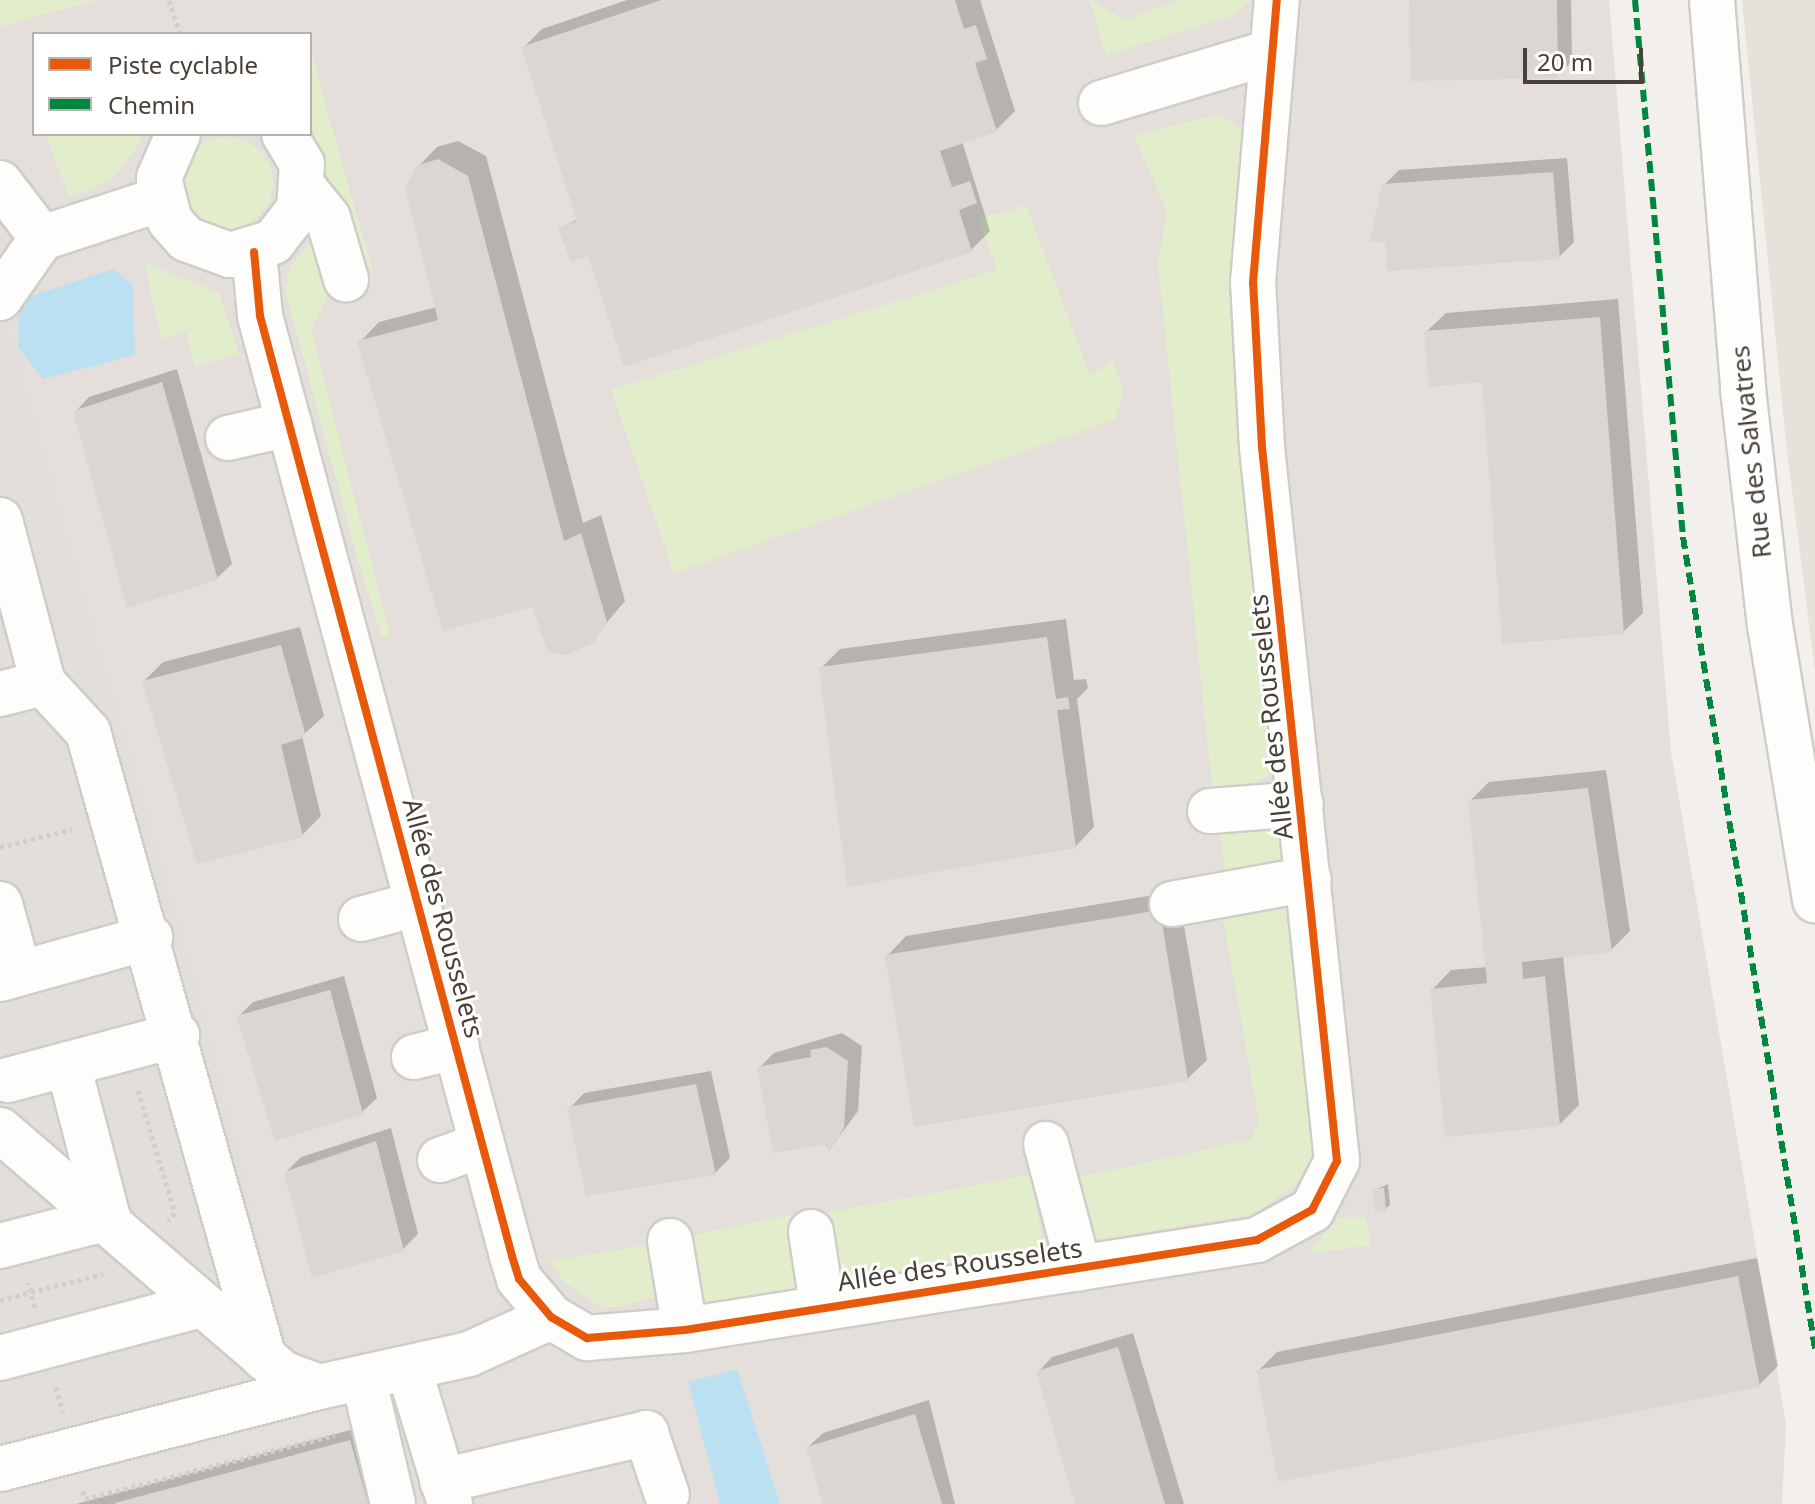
<!DOCTYPE html>
<meta charset="utf-8">
<style>
body{margin:0}
#map{position:relative;width:1815px;height:1504px;overflow:hidden;background:#f2efec;font-family:"Noto Sans",sans-serif}
div>[style]{position:absolute}
[style*='--x']{left:calc(var(--x)*1px);top:calc(var(--y)*1px);width:calc(var(--w)*1px);rotate:calc(var(--a)*1deg)}
.residential>*{inset:0;background:#e6e1d9}
.industrial>*{inset:0;background:#e4dfdb}
.green>*{inset:0;background:#e2edcb}
.round{border-radius:50%}
.parking>*{inset:0;background:#e1dedb}
.water>*{inset:0;background:#bbe0f1}
.shadow>*{inset:0;background:#0003}
.building>*{inset:0;background:#dad6d2}
.path>*{height:5px;margin-top:-2.5px;transform-origin:0;background:repeating-linear-gradient(90deg,#d2cfca 0 4px,transparent 0 8px)}
.roads{filter:drop-shadow(2px 0 #d0cdc9) drop-shadow(-2px 0 #d0cdc9) drop-shadow(0 2px #d0cdc9) drop-shadow(0 -2px #d0cdc9)}
.minor>*{height:44px;margin:-22px;padding:0 22px;transform-origin:22px;border-radius:22px;background:#fdfdfc}
.quiet>*{height:6px;margin-top:-3px;transform-origin:0;background:repeating-linear-gradient(90deg,#00873e 0 12px,transparent 0 18px)}
.cycleway>*{height:8px;margin:-4px;padding:0 4px;transform-origin:4px;border-radius:4px;background:#e8590c}
span{translate:-50% -50%;white-space:nowrap;text-align:center;line-height:1.15;-webkit-text-stroke:6px #fff;paint-order:stroke}
.street-label{font-size:26px;color:#494037}
.legend{position:absolute;left:32px;top:32px;width:280px;height:104px;box-sizing:border-box;background:#fff;border:2px solid #b6b3af;margin:0;padding:10px 14px;list-style:none;font-size:24px;color:#494037}
.legend li{display:flex;align-items:center;gap:16px;height:40px}
.legend b{width:40px;border:2px solid #b6b3af}
.scale{position:absolute;left:1523px;top:48px;width:120px;height:36px;box-sizing:border-box;border:4px solid #494037;border-top:0;padding-left:10px;font-size:24px;line-height:28px;white-space:nowrap;color:#494037;-webkit-text-stroke:6px #fff;paint-order:stroke}
</style>
<div id="map">
<div class="residential">
<i style="clip-path:polygon(1742px 0,1815px 0,1815px 671px,1786px 443px)"></i>
</div>
<div class="industrial">
<i style="clip-path:polygon(evenodd,95px 0,1609px 0,1671px 752px,1786px 1424px,1782px 1504px,0 1504px,0 26px,95px 0,34px 34px,310px 34px,310px 134px,34px 134px,34px 34px)"></i>
</div>
<div class="green">
<i style="clip-path:polygon(0 0,95px 0,0 26px)"></i>
<i style="clip-path:polygon(1090px 0,1126px 20px,1178px 0,1251px 0,1233px 16px,1106px 55px)"></i>
<i style="clip-path:polygon(310px 49px,372px 269px,358px 272px,310px 122px)"></i>
<i style="clip-path:polygon(1220px 114px,1245px 131px,1279px 768px,1250px 786px,1212px 787px,1158px 265px,1167px 211px,1134px 136px)"></i>
<i style="clip-path:polygon(54px 134px,136px 134px,142px 140px,114px 178px,70px 198px,47px 139px)"></i>
<i class="round" style="left:181px;top:137px;width:92px;height:92px"></i>
<i style="clip-path:polygon(1026px 205px,1090px 375px,1113px 361px,1124px 392px,1114px 420px,674px 573px,611px 390px,997px 270px,979px 219px)"></i>
<i style="clip-path:polygon(318px 232px,332px 288px,311px 329px,390px 636px,382px 637px,357px 557px,286px 293px,289px 268px)"></i>
<i style="clip-path:polygon(145px 263px,219px 293px,239px 354px,195px 366px,186px 330px,161px 340px)"></i>
<i style="clip-path:polygon(1276px 824px,1291px 838px,1292px 854px,1276px 869px,1226px 881px,1219px 826px)"></i>
<i style="clip-path:polygon(1295px 904px,1323px 1138px,1308px 1174px,1256px 1214px,1090px 1241px,1074px 1178px,1250px 1140px,1259px 1121px,1222px 913px)"></i>
<i style="clip-path:polygon(1030px 1175px,1042px 1235px,1036px 1248px,856px 1280px,833px 1261px,819px 1214px)"></i>
<i style="clip-path:polygon(798px 1213px,813px 1275px,807px 1292px,705px 1303px,690px 1236px)"></i>
<i style="clip-path:polygon(1338px 1217px,1366px 1217px,1371px 1245px,1308px 1254px)"></i>
<i style="clip-path:polygon(653px 1244px,661px 1296px,616px 1307px,601px 1308px,563px 1281px,550px 1261px)"></i>
</div>
<div class="parking">
<i style="clip-path:polygon(6px 325px,194px 982px,304px 1411px,0 1492px,0 327px)"></i>
</div>
<div class="water">
<i style="clip-path:polygon(113px 269px,133px 285px,135px 355px,43px 379px,18px 347px,19px 300px)"></i>
<i style="clip-path:polygon(737px 1369px,780px 1504px,720px 1504px,688px 1382px)"></i>
</div>
<div class="shadow">
<i style="clip-path:polygon(627px 0,980px 0,1015px 111px,996px 130px,962px 141px,990px 231px,971px 250px,589px 253px,561px 228px,578px 219px,523px 48px,542px 29px)"></i>
<i style="clip-path:polygon(1411px 0,1571px 0,1572px 61px,1557px 76px)"></i>
<i style="clip-path:polygon(458px 141px,486px 156px,583px 523px,601px 515px,625px 601px,591px 641px,533px 605px,360px 342px,379px 322px,437px 307px,418px 167px,437px 147px)"></i>
<i style="clip-path:polygon(1567px 158px,1574px 242px,1559px 257px,1384px 185px,1399px 170px)"></i>
<i style="clip-path:polygon(1618px 299px,1643px 613px,1623px 632px,1484px 380px,1426px 332px,1446px 313px)"></i>
<i style="clip-path:polygon(177px 369px,232px 564px,217px 578px,75px 412px,89px 397px)"></i>
<i style="clip-path:polygon(1066px 619px,1074px 680px,1086px 679px,1088px 688px,1077px 699px,1094px 827px,1075px 847px,821px 668px,840px 649px)"></i>
<i style="clip-path:polygon(300px 627px,324px 716px,302px 736px,321px 816px,302px 835px,144px 681px,163px 662px)"></i>
<i style="clip-path:polygon(1606px 770px,1630px 931px,1611px 950px,1563px 956px,1579px 1105px,1560px 1124px,1432px 990px,1451px 970px,1487px 967px,1470px 801px,1489px 782px)"></i>
<i style="clip-path:polygon(1178px 891px,1207px 1060px,1187px 1079px,887px 956px,906px 936px)"></i>
<i style="clip-path:polygon(344px 976px,377px 1098px,362px 1112px,238px 1017px,253px 1002px)"></i>
<i style="clip-path:polygon(842px 1033px,862px 1046px,858px 1111px,830px 1149px,759px 1068px,774px 1053px)"></i>
<i style="clip-path:polygon(711px 1071px,730px 1158px,715px 1173px,570px 1108px,584px 1093px)"></i>
<i style="clip-path:polygon(391px 1128px,418px 1234px,403px 1249px,286px 1172px,301px 1157px)"></i>
<i style="clip-path:polygon(1388px 1184px,1390px 1205px,1385px 1209px,1375px 1190px)"></i>
<i style="clip-path:polygon(1757px 1258px,1778px 1366px,1759px 1385px,1258px 1371px,1277px 1352px)"></i>
<i style="clip-path:polygon(1133px 1333px,1184px 1504px,1077px 1504px,1038px 1372px,1052px 1357px)"></i>
<i style="clip-path:polygon(929px 1400px,955px 1504px,826px 1504px,808px 1447px,823px 1433px)"></i>
<i style="clip-path:polygon(365px 1426px,386px 1504px,76px 1504px)"></i>
</div>
<div class="building">
<i style="clip-path:polygon(661px 0,955px 0,964px 29px,976px 25px,987px 59px,975px 63px,997px 132px,940px 151px,952px 187px,970px 181px,977px 203px,959px 210px,972px 252px,624px 367px,588px 256px,571px 262px,558px 228px,577px 221px,521px 47px)"></i>
<i style="clip-path:polygon(1409px 0,1557px 0,1558px 78px,1410px 81px)"></i>
<i style="clip-path:polygon(438px 159px,468px 176px,564px 541px,581px 533px,607px 622px,593px 643px,566px 655px,548px 652px,532px 607px,443px 631px,357px 341px,438px 320px,405px 189px,416px 166px)"></i>
<i style="clip-path:polygon(1553px 172px,1560px 259px,1387px 271px,1385px 243px,1370px 241px,1382px 184px)"></i>
<i style="clip-path:polygon(1600px 317px,1624px 634px,1502px 644px,1482px 382px,1429px 387px,1424px 331px)"></i>
<i style="clip-path:polygon(162px 382px,218px 580px,127px 608px,73px 411px)"></i>
<i style="clip-path:polygon(1047px 637px,1056px 699px,1068px 697px,1070px 709px,1057px 710px,1076px 848px,847px 887px,819px 667px)"></i>
<i style="clip-path:polygon(281px 645px,306px 737px,281px 745px,303px 837px,197px 864px,142px 681px)"></i>
<i style="clip-path:polygon(1588px 788px,1612px 952px,1522px 962px,1523px 979px,1545px 976px,1560px 1126px,1445px 1137px,1430px 989px,1487px 983px,1468px 800px)"></i>
<i style="clip-path:polygon(1160px 910px,1188px 1081px,914px 1127px,885px 955px)"></i>
<i style="clip-path:polygon(330px 990px,363px 1114px,275px 1141px,236px 1016px)"></i>
<i style="clip-path:polygon(826px 1047px,848px 1061px,844px 1128px,828px 1153px,827px 1144px,773px 1153px,757px 1067px,811px 1057px,810px 1050px)"></i>
<i style="clip-path:polygon(696px 1084px,716px 1175px,586px 1196px,567px 1107px)"></i>
<i style="clip-path:polygon(376px 1141px,404px 1251px,312px 1278px,284px 1172px)"></i>
<i style="clip-path:polygon(1384px 1188px,1386px 1211px,1375px 1212px,1373px 1189px)"></i>
<i style="clip-path:polygon(1738px 1276px,1760px 1387px,1278px 1482px,1256px 1370px)"></i>
<i style="clip-path:polygon(1118px 1347px,1165px 1504px,1075px 1504px,1036px 1371px)"></i>
<i style="clip-path:polygon(915px 1414px,942px 1504px,823px 1504px,806px 1447px)"></i>
<i style="clip-path:polygon(350px 1440px,368px 1504px,115px 1504px,115px 1503px)"></i>
</div>
<div class="path">
<i style="--x:169;--y:0;--w:36;--a:72"></i>
<i style="--x:0;--y:847;--w:74;--a:-14"></i>
<i style="--x:138;--y:1090;--w:128;--a:73.3"></i>
<i style="--x:175;--y:1213;--w:10;--a:135"></i>
<i style="--x:0;--y:1300;--w:32;--a:-14"></i>
<i style="--x:31;--y:1292;--w:10;--a:-107"></i>
<i style="--x:35;--y:1307;--w:16;--a:-105"></i>
<i style="--x:31;--y:1292;--w:74;--a:-14"></i>
<i style="--x:56;--y:1387;--w:26;--a:74"></i>
<i style="--x:83;--y:1491;--w:8;--a:76"></i>
<i style="--x:85;--y:1499;--w:258;--a:-14.4"></i>
</div>
<div class="roads">
<div class="minor">
<i style="--x:1712;--y:0;--w:390;--a:85.4"></i>
<i style="--x:1743;--y:389;--w:238;--a:83.5"></i>
<i style="--x:1770;--y:625;--w:279;--a:80.7"></i>
<i style="--x:1101;--y:103;--w:177;--a:-16.7"></i>
<i style="--x:178;--y:134;--w:48;--a:113.4"></i>
<i style="--x:159;--y:178;--w:44;--a:75.7"></i>
<i style="--x:170;--y:221;--w:24;--a:48"></i>
<i style="--x:186;--y:239;--w:47;--a:20"></i>
<i style="--x:230;--y:255;--w:45;--a:-16.8"></i>
<i style="--x:273;--y:242;--w:42;--a:-51.8"></i>
<i style="--x:299;--y:209;--w:45;--a:-86.2"></i>
<i style="--x:302;--y:164;--w:35;--a:-121"></i>
<i style="--x:0;--y:183;--w:69;--a:52.6"></i>
<i style="--x:42;--y:238;--w:125;--a:-18.1"></i>
<i style="--x:304;--y:188;--w:38;--a:51"></i>
<i style="--x:328;--y:218;--w:64;--a:73.6"></i>
<i style="--x:254;--y:252;--w:64;--a:84.6"></i>
<i style="--x:260;--y:316;--w:973;--a:74.99"></i>
<i style="--x:512;--y:1256;--w:24;--a:73"></i>
<i style="--x:519;--y:1279;--w:50;--a:49.9"></i>
<i style="--x:551;--y:1317;--w:42;--a:30.3"></i>
<i style="--x:587;--y:1338;--w:98;--a:-4.7"></i>
<i style="--x:685;--y:1330;--w:579;--a:-8.94"></i>
<i style="--x:1257;--y:1240;--w:63;--a:-28.6"></i>
<i style="--x:1312;--y:1210;--w:55;--a:-63"></i>
<i style="--x:1337;--y:1161;--w:718;--a:-96"></i>
<i style="--x:1262;--y:447;--w:164;--a:-93.1"></i>
<i style="--x:1253;--y:283;--w:284;--a:-85.2"></i>
<i style="--x:0;--y:298;--w:73;--a:-55"></i>
<i style="--x:228;--y:438;--w:63;--a:-12.9"></i>
<i style="--x:0;--y:520;--w:169;--a:75.2"></i>
<i style="--x:0;--y:694;--w:44;--a:-14.3"></i>
<i style="--x:43;--y:683;--w:67;--a:47.4"></i>
<i style="--x:88;--y:732;--w:650;--a:74.3"></i>
<i style="--x:1210;--y:811;--w:91;--a:-4.4"></i>
<i style="--x:0;--y:904;--w:72;--a:74.6"></i>
<i style="--x:1172;--y:904;--w:139;--a:-10.3"></i>
<i style="--x:361;--y:919;--w:61;--a:-15.2"></i>
<i style="--x:0;--y:979;--w:156;--a:-15.6"></i>
<i style="--x:414;--y:1057;--w:44;--a:-14.3"></i>
<i style="--x:8;--y:1080;--w:175;--a:-14.9"></i>
<i style="--x:0;--y:1130;--w:374;--a:40.7"></i>
<i style="--x:284;--y:1374;--w:37;--a:20"></i>
<i style="--x:319;--y:1387;--w:154;--a:-12.4"></i>
<i style="--x:469;--y:1354;--w:90;--a:-24.3"></i>
<i style="--x:1046;--y:1144;--w:129;--a:75.2"></i>
<i style="--x:440;--y:1160;--w:44;--a:-20.1"></i>
<i style="--x:811;--y:1232;--w:73;--a:81.3"></i>
<i style="--x:670;--y:1241;--w:90;--a:80.4"></i>
<i style="--x:0;--y:1246;--w:112;--a:-14.5"></i>
<i style="--x:108;--y:1218;--w:159;--a:-104.6"></i>
<i style="--x:0;--y:1358;--w:208;--a:-14.8"></i>
<i style="--x:409;--y:1369;--w:141;--a:73.1"></i>
<i style="--x:364;--y:1381;--w:126;--a:76.7"></i>
<i style="--x:0;--y:1469;--w:329;--a:-14.4"></i>
<i style="--x:442;--y:1481;--w:210;--a:-13.2"></i>
<i style="--x:646;--y:1433;--w:65;--a:71.3"></i>
</div>
</div>
<div class="quiet">
<i style="--x:1635;--y:0;--w:539;--a:84.89"></i>
<i style="--x:1683;--y:537;--w:822;--a:80.76"></i>
</div>
<div class="cycleway">
<i style="--x:254;--y:252;--w:64;--a:84.6"></i>
<i style="--x:260;--y:316;--w:973;--a:74.99"></i>
<i style="--x:512;--y:1256;--w:24;--a:73"></i>
<i style="--x:519;--y:1279;--w:50;--a:49.9"></i>
<i style="--x:551;--y:1317;--w:42;--a:30.3"></i>
<i style="--x:587;--y:1338;--w:98;--a:-4.7"></i>
<i style="--x:685;--y:1330;--w:579;--a:-8.94"></i>
<i style="--x:1257;--y:1240;--w:63;--a:-28.6"></i>
<i style="--x:1312;--y:1210;--w:55;--a:-63"></i>
<i style="--x:1337;--y:1161;--w:718;--a:-96"></i>
<i style="--x:1262;--y:447;--w:164;--a:-93.1"></i>
<i style="--x:1253;--y:283;--w:284;--a:-85.2"></i>
</div>
<div class="street-label">
<span style="left:1751px;top:452px;rotate:-96deg">Rue des Salvatres</span>
<span style="left:1271px;top:717px;rotate:-96deg">Allée des Rousselets</span>
<span style="left:443px;top:918px;rotate:75deg">Allée des Rousselets</span>
<span style="left:960px;top:1265px;rotate:-8deg">Allée des Rousselets</span>
</div>
<ul class="legend">
<li><b style="height:10px;background:#e8590c"></b>Piste cyclable</li>
<li><b style="height:10px;background:#00873e"></b>Chemin</li>
</ul>
<div class="scale">20 m</div>
</div>
